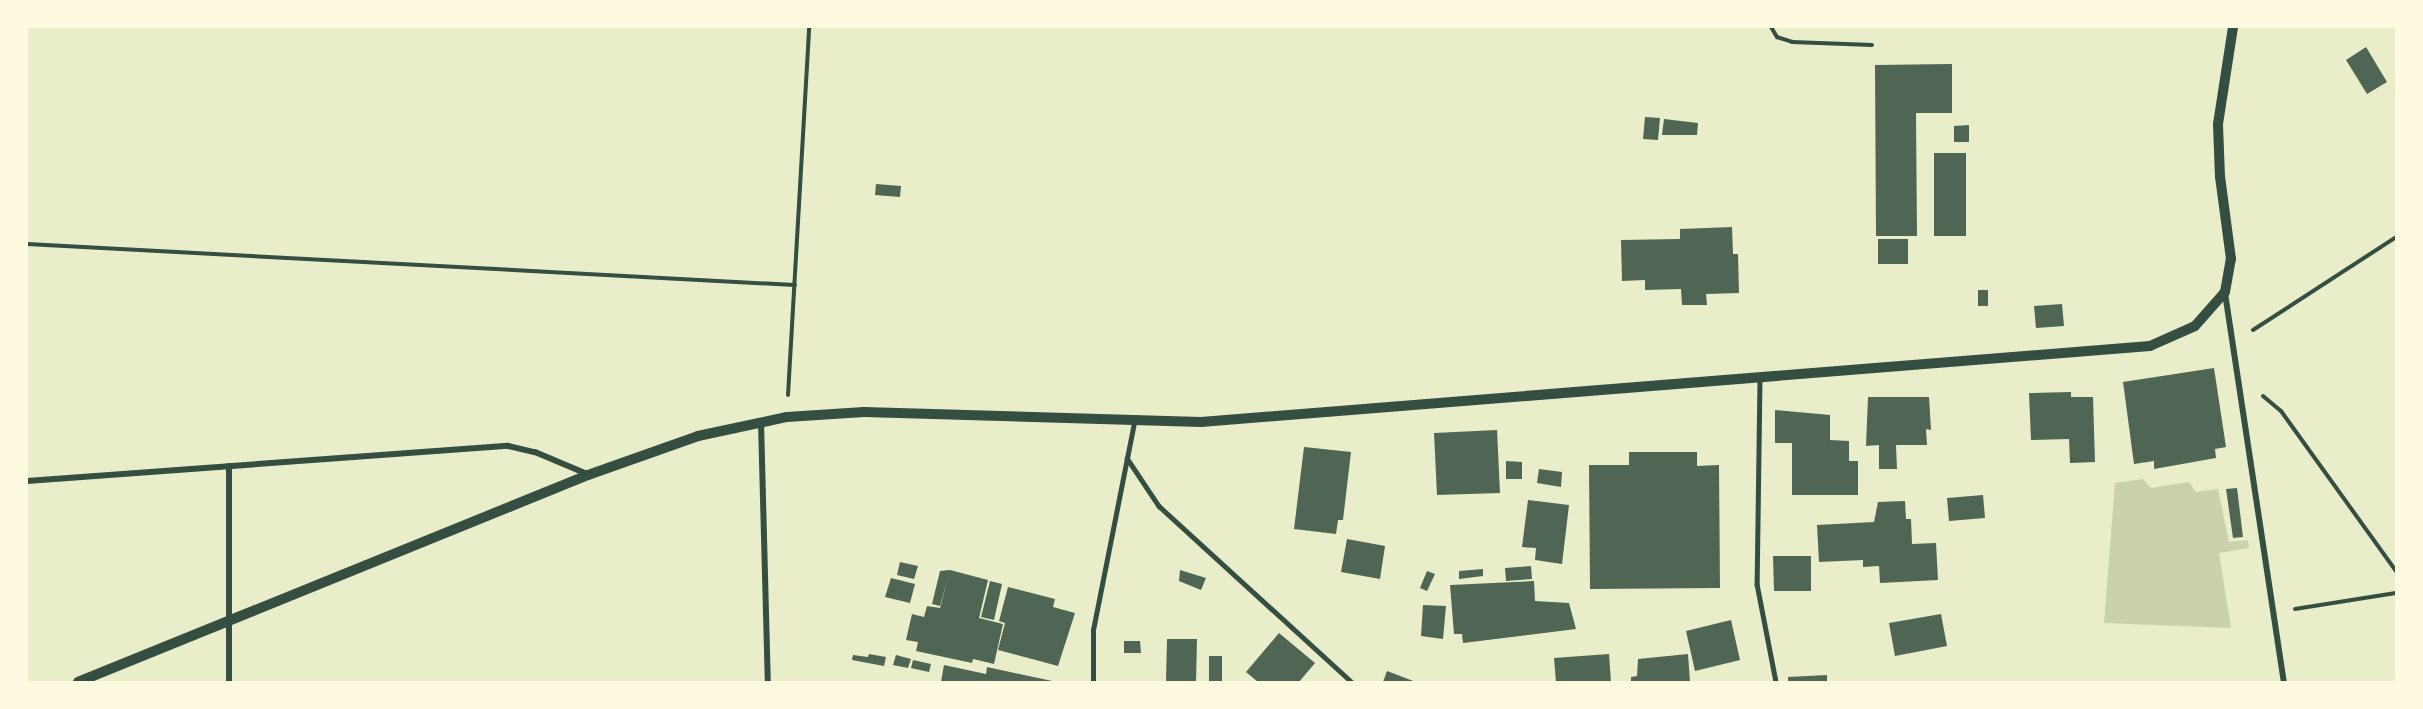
<!DOCTYPE html>
<style>
body{margin:0}
#map{position:relative;width:2423px;height:709px;overflow:hidden;background:#e9edc9;font-family:"DM Sans",sans-serif}
div>[style]{position:absolute}
[style*='--x']{left:calc(var(--x)*1px);top:calc(var(--y)*1px);width:calc(var(--w)*1px);rotate:calc(var(--a)*1deg)}
.green>*{inset:0;background:#cad2ad}
.building>*{inset:0;background:#4f6655}
.path>*{height:4px;margin:-2px;padding:0 2px;transform-origin:2px;border-radius:2px;background:#344e41}
.service>*{height:4.5px;margin:-2.25px;padding:0 2.25px;transform-origin:2.25px;border-radius:2.25px;background:#344e41}
.minor>*{height:6px;margin:-3px;padding:0 3px;transform-origin:3px;border-radius:3px;background:#344e41}
.tertiary>*{height:10px;margin:-5px;padding:0 5px;transform-origin:5px;border-radius:5px;background:#344e41}
span{translate:-50% -50%;white-space:nowrap;text-align:center;line-height:1.15;-webkit-text-stroke:4.5px #fefae0;paint-order:stroke}
.frame{position:absolute;inset:0;border:28px solid #fefae0;pointer-events:none}
</style>
<div id="map">
<div class="green">
<i style="clip-path:polygon(2143px 479px,2151px 488px,2189px 482px,2196px 492px,2218px 489px,2229px 542px,2248px 540px,2249px 548px,2219px 553px,2231px 628px,2104px 623px,2115px 483px)"></i>
</div>
<div class="building">
<i style="clip-path:polygon(2366px 47px,2387px 82px,2367px 94px,2346px 60px)"></i>
<i style="clip-path:polygon(1952px 64px,1952px 113px,1916px 113px,1917px 236px,1876px 236px,1875px 65px)"></i>
<i style="clip-path:polygon(1645px 117px,1660px 118px,1658px 140px,1643px 139px)"></i>
<i style="clip-path:polygon(1664px 119px,1698px 123px,1697px 135px,1662px 135px)"></i>
<i style="clip-path:polygon(1969px 125px,1969px 142px,1954px 142px,1954px 126px)"></i>
<i style="clip-path:polygon(1934px 153px,1966px 153px,1966px 236px,1934px 236px)"></i>
<i style="clip-path:polygon(876px 184px,901px 186px,900px 197px,875px 195px)"></i>
<i style="clip-path:polygon(1732px 227px,1733px 254px,1738px 254px,1739px 293px,1706px 294px,1707px 305px,1682px 305px,1681px 289px,1645px 290px,1645px 280px,1622px 281px,1621px 240px,1680px 239px,1680px 229px)"></i>
<i style="clip-path:polygon(1878px 239px,1908px 239px,1908px 264px,1878px 264px)"></i>
<i style="clip-path:polygon(1978px 290px,1988px 290px,1988px 306px,1978px 306px)"></i>
<i style="clip-path:polygon(2062px 304px,2064px 326px,2036px 328px,2034px 306px)"></i>
<i style="clip-path:polygon(2214px 368px,2226px 447px,2215px 449px,2216px 458px,2154px 469px,2154px 461px,2134px 464px,2123px 382px)"></i>
<i style="clip-path:polygon(2071px 392px,2071px 397px,2093px 397px,2095px 462px,2070px 463px,2069px 439px,2031px 440px,2029px 393px)"></i>
<i style="clip-path:polygon(1868px 397px,1929px 397px,1931px 430px,1926px 429px,1927px 445px,1896px 445px,1897px 469px,1879px 469px,1879px 445px,1866px 446px)"></i>
<i style="clip-path:polygon(1775px 410px,1830px 415px,1830px 440px,1849px 441px,1849px 461px,1858px 461px,1858px 495px,1792px 495px,1792px 443px,1775px 443px)"></i>
<i style="clip-path:polygon(1497px 430px,1500px 493px,1437px 495px,1434px 433px)"></i>
<i style="clip-path:polygon(1304px 447px,1351px 452px,1343px 520px,1338px 520px,1336px 534px,1294px 529px)"></i>
<i style="clip-path:polygon(1629px 452px,1697px 452px,1697px 466px,1719px 465px,1720px 588px,1590px 589px,1589px 465px,1629px 465px)"></i>
<i style="clip-path:polygon(1506px 461px,1522px 462px,1522px 479px,1506px 479px)"></i>
<i style="clip-path:polygon(1539px 469px,1562px 472px,1561px 487px,1537px 483px)"></i>
<i style="clip-path:polygon(2237px 488px,2243px 537px,2233px 538px,2226px 489px)"></i>
<i style="clip-path:polygon(1983px 495px,1985px 518px,1949px 521px,1947px 498px)"></i>
<i style="clip-path:polygon(1528px 500px,1569px 505px,1562px 564px,1535px 560px,1536px 548px,1522px 547px)"></i>
<i style="clip-path:polygon(1905px 501px,1906px 519px,1911px 519px,1912px 544px,1936px 543px,1938px 580px,1880px 583px,1879px 566px,1863px 567px,1863px 560px,1819px 562px,1817px 525px,1874px 522px,1878px 502px)"></i>
<i style="clip-path:polygon(1347px 539px,1385px 546px,1380px 579px,1341px 572px)"></i>
<i style="clip-path:polygon(1773px 556px,1811px 556px,1811px 591px,1774px 591px)"></i>
<i style="clip-path:polygon(900px 562px,918px 566px,914px 579px,897px 575px)"></i>
<i style="clip-path:polygon(1531px 566px,1532px 579px,1506px 581px,1505px 568px)"></i>
<i style="clip-path:polygon(1483px 569px,1483px 576px,1459px 579px,1459px 571px)"></i>
<i style="clip-path:polygon(950px 570px,988px 580px,979px 618px,1003px 624px,994px 664px,973px 659px,972px 663px,916px 651px,918px 642px,906px 640px,912px 614px,924px 617px,927px 606px,940px 608px,948px 577px,940px 606px,932px 604px,940px 571px)"></i>
<i style="clip-path:polygon(1180px 570px,1206px 578px,1201px 590px,1179px 581px)"></i>
<i style="clip-path:polygon(1427px 571px,1435px 574px,1427px 591px,1420px 588px)"></i>
<i style="clip-path:polygon(891px 578px,915px 584px,910px 603px,885px 597px)"></i>
<i style="clip-path:polygon(990px 581px,1002px 584px,994px 620px,981px 617px)"></i>
<i style="clip-path:polygon(1534px 581px,1535px 601px,1569px 603px,1576px 629px,1463px 643px,1462px 634px,1454px 634px,1450px 585px)"></i>
<i style="clip-path:polygon(1008px 587px,1055px 599px,1053px 607px,1075px 613px,1058px 666px,998px 650px,1005px 623px,999px 621px)"></i>
<i style="clip-path:polygon(1423px 605px,1446px 606px,1443px 639px,1421px 636px)"></i>
<i style="clip-path:polygon(1941px 614px,1947px 646px,1895px 656px,1889px 623px)"></i>
<i style="clip-path:polygon(1731px 620px,1740px 660px,1695px 671px,1686px 631px)"></i>
<i style="clip-path:polygon(1279px 633px,1315px 663px,1299px 682px,1258px 682px,1246px 672px)"></i>
<i style="clip-path:polygon(1167px 639px,1197px 639px,1196px 682px,1166px 682px)"></i>
<i style="clip-path:polygon(1124px 641px,1140px 641px,1141px 653px,1124px 653px)"></i>
<i style="clip-path:polygon(869px 654px,886px 657px,884px 666px,852px 660px,853px 655px,868px 657px)"></i>
<i style="clip-path:polygon(1609px 654px,1611px 682px,1556px 682px,1554px 658px)"></i>
<i style="clip-path:polygon(1688px 654px,1690px 682px,1631px 682px,1631px 677px,1637px 676px,1638px 659px)"></i>
<i style="clip-path:polygon(896px 655px,911px 659px,908px 668px,893px 665px)"></i>
<i style="clip-path:polygon(1209px 656px,1222px 656px,1222px 682px,1209px 682px)"></i>
<i style="clip-path:polygon(913px 660px,931px 664px,929px 672px,911px 668px)"></i>
<i style="clip-path:polygon(944px 665px,986px 674px,987px 667px,1057px 682px,941px 682px)"></i>
<i style="clip-path:polygon(1387px 671px,1416px 682px,1383px 682px)"></i>
<i style="clip-path:polygon(1827px 675px,1827px 682px,1788px 682px,1788px 677px)"></i>
</div>
<div class="path">
<i style="--x:1771;--y:27;--w:12;--a:59"></i>
<i style="--x:1777;--y:37;--w:16;--a:18"></i>
<i style="--x:1792;--y:42;--w:80;--a:2.1"></i>
<i style="--x:27;--y:244;--w:769;--a:3.06"></i>
<i style="--x:2253;--y:330;--w:171;--a:-33"></i>
<i style="--x:788;--y:395;--w:369;--a:-86.7"></i>
<i style="--x:2263;--y:396;--w:23;--a:40"></i>
<i style="--x:2281;--y:411;--w:197;--a:54.3"></i>
<i style="--x:2295;--y:609;--w:102;--a:-9"></i>
</div>
<div class="service">
<i style="--x:1760;--y:379;--w:205;--a:90.8"></i>
<i style="--x:1757;--y:584;--w:100;--a:79"></i>
<i style="--x:1127;--y:458;--w:58;--a:56.3"></i>
<i style="--x:1159;--y:506;--w:261;--a:42.4"></i>
<i style="--x:1093;--y:682;--w:52;--a:-90"></i>
<i style="--x:1093;--y:630;--w:212;--a:-78.8"></i>
</div>
<div class="minor">
<i style="--x:2225;--y:293;--w:393;--a:81.4"></i>
<i style="--x:761;--y:422;--w:260;--a:88.5"></i>
<i style="--x:27;--y:481;--w:482;--a:-4.2"></i>
<i style="--x:508;--y:446;--w:28;--a:13"></i>
<i style="--x:535;--y:452;--w:56;--a:22.9"></i>
<i style="--x:229;--y:682;--w:216;--a:-90"></i>
</div>
<div class="tertiary">
<i style="--x:78;--y:682;--w:550;--a:-22.09"></i>
<i style="--x:588;--y:475;--w:117;--a:-19.5"></i>
<i style="--x:698;--y:436;--w:91;--a:-12.1"></i>
<i style="--x:787;--y:417;--w:77;--a:-3.7"></i>
<i style="--x:864;--y:412;--w:337;--a:1.7"></i>
<i style="--x:1201;--y:422;--w:952;--a:-4.58"></i>
<i style="--x:2150;--y:346;--w:49;--a:-24"></i>
<i style="--x:2195;--y:326;--w:45;--a:-48.6"></i>
<i style="--x:2225;--y:292;--w:34;--a:-80"></i>
<i style="--x:2231;--y:259;--w:83;--a:-97.6"></i>
<i style="--x:2220;--y:177;--w:53;--a:-92.2"></i>
<i style="--x:2218;--y:124;--w:98;--a:-81.2"></i>
</div>
<div class="frame"></div>
</div>
